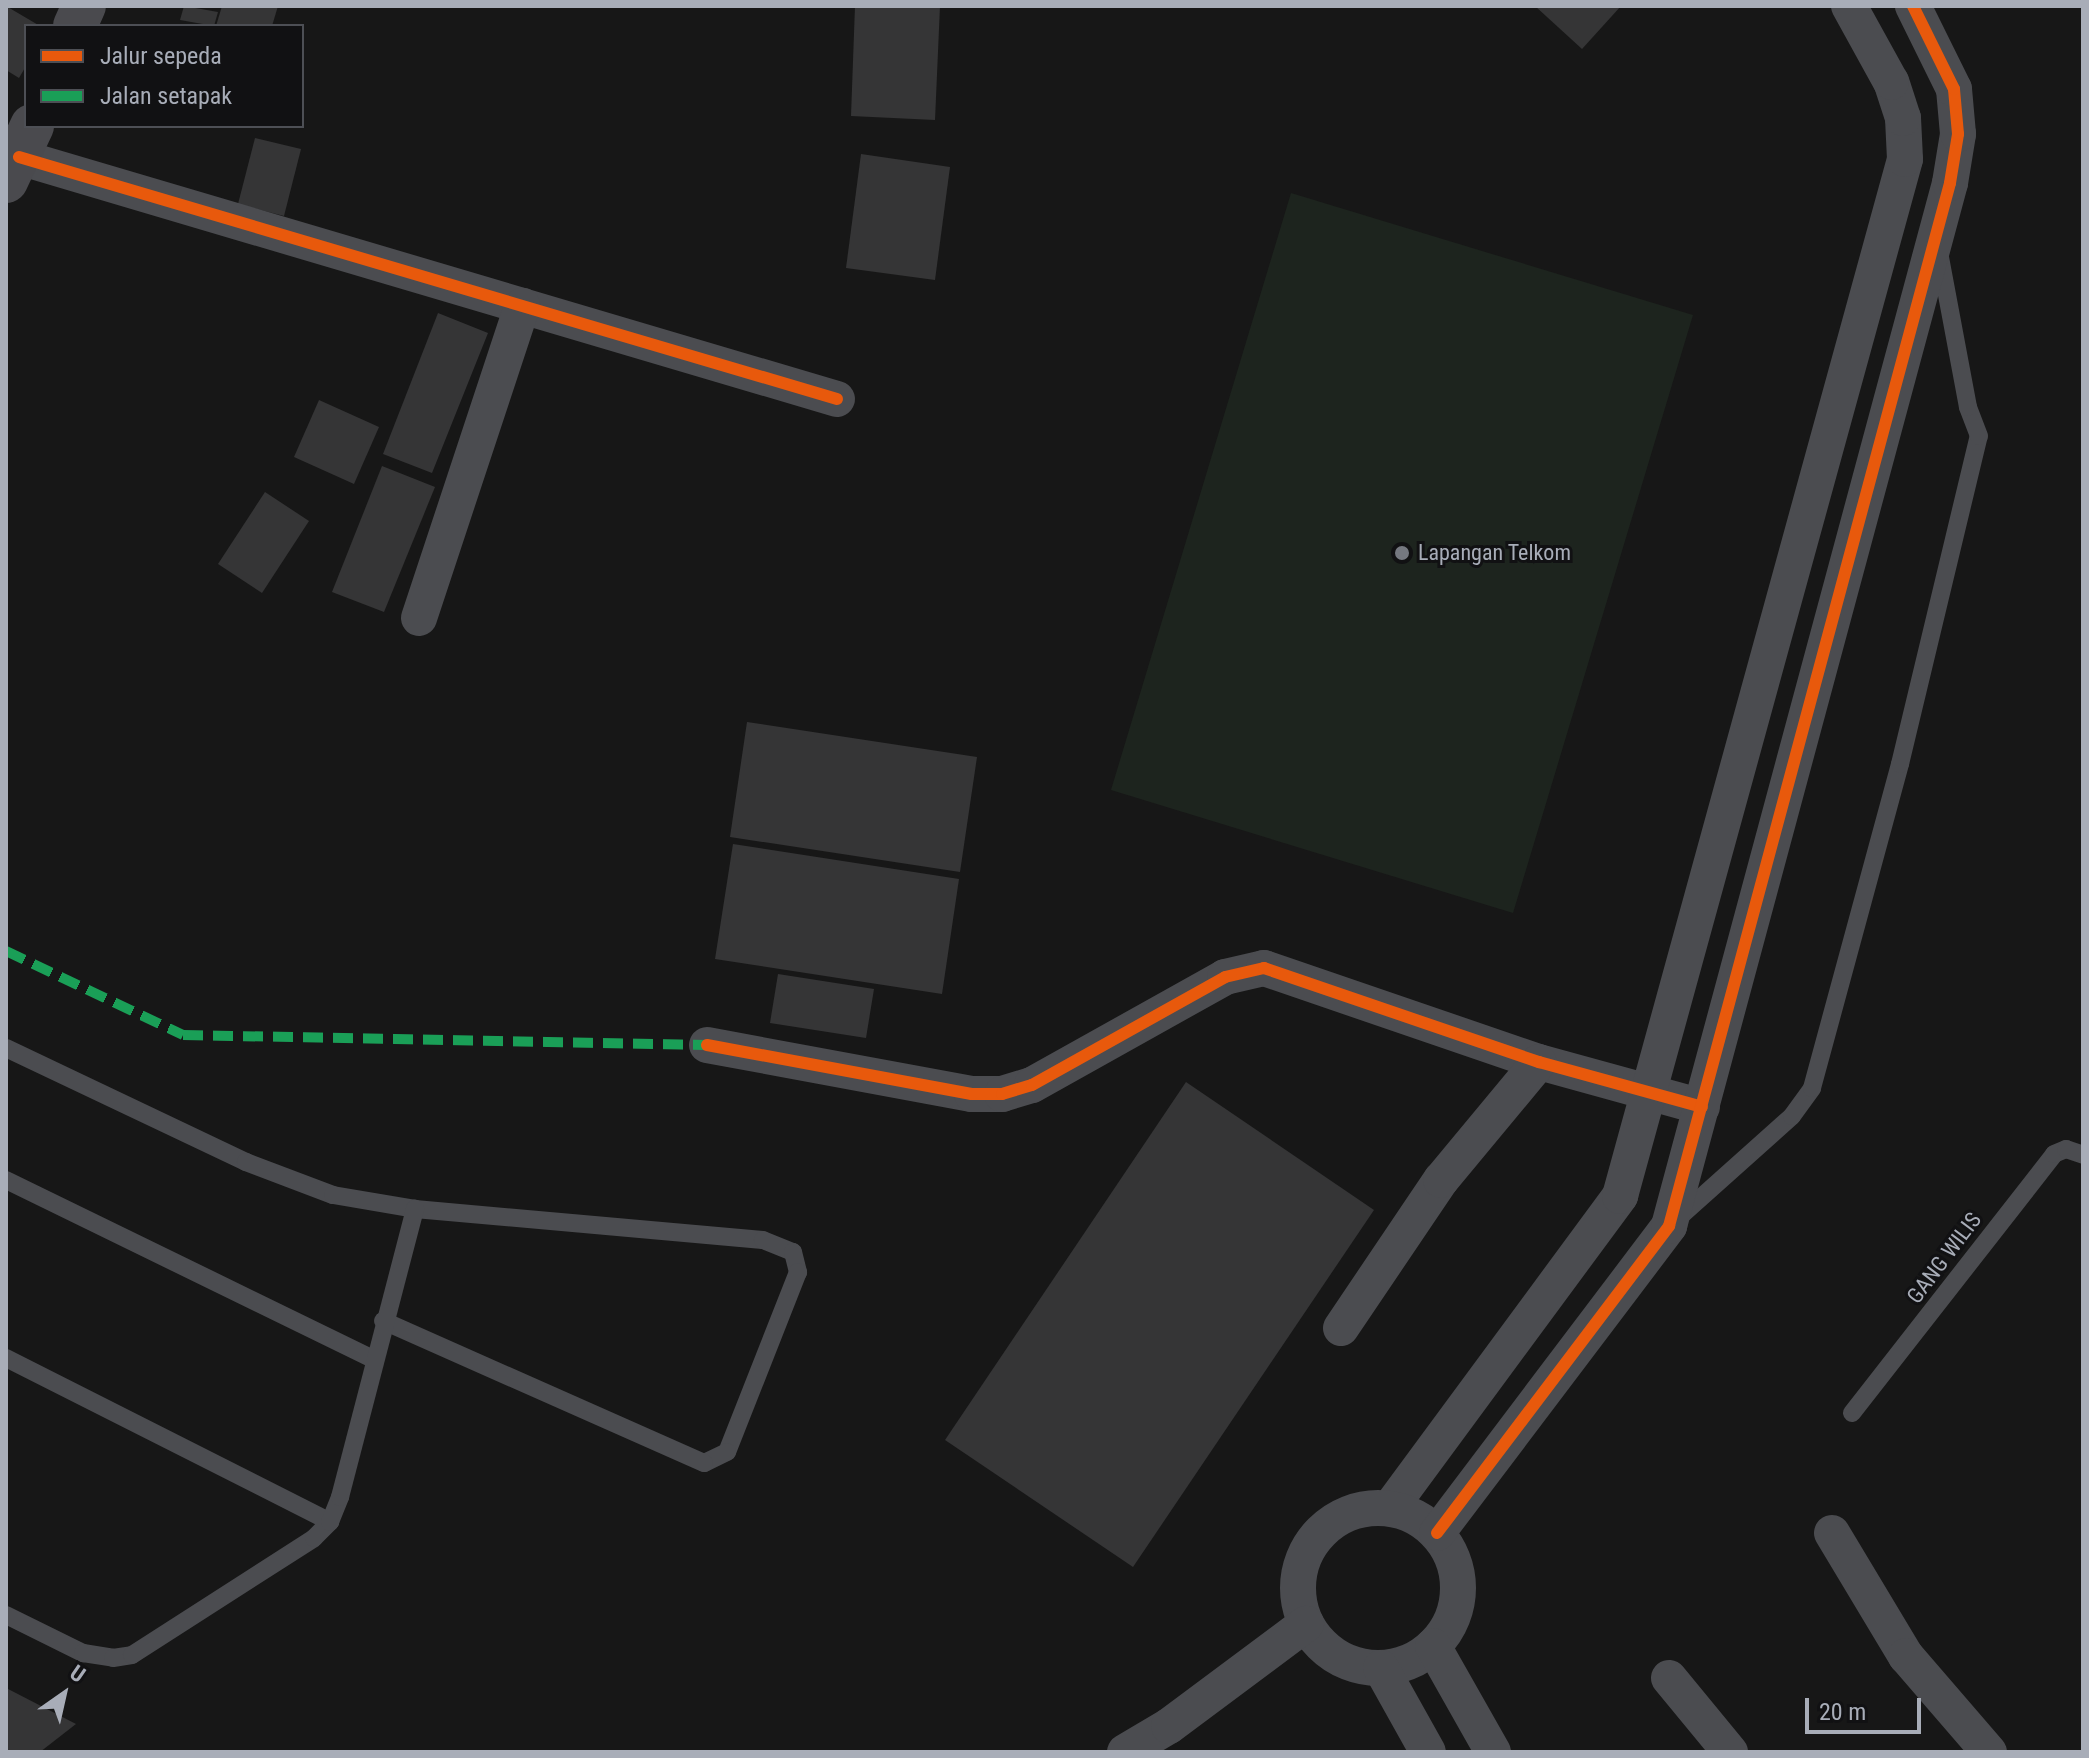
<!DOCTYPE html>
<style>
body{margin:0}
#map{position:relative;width:2089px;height:1758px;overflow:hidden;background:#171717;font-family:"Roboto Condensed",sans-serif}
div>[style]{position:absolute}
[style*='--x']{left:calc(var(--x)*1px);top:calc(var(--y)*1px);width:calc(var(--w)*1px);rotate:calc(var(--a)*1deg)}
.green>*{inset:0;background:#1d241e}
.building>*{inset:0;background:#353536}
.service>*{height:18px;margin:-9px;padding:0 9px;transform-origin:9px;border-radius:9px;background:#4b4c50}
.minor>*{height:36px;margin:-18px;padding:0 18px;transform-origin:18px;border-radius:18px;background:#4b4c50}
.minor>.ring{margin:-18px;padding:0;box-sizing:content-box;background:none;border:36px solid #4b4c50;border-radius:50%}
.secondary>*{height:44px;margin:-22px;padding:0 22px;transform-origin:22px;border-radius:22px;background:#4a4a4e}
.quiet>*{height:10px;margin-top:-5px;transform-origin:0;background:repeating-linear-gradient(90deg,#1a9f57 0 20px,transparent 0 30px)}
.cycleway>*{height:12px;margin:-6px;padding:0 6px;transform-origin:6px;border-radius:6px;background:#e8590c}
.dots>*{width:22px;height:22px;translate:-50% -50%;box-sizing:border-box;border:4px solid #111113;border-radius:50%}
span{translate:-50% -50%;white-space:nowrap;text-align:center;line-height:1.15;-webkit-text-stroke:6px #111113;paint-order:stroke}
.poi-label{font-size:22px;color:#a8adb8}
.left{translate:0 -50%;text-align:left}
.street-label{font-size:22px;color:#a8adb8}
.frame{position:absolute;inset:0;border:8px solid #a8adb8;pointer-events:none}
.legend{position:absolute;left:24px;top:24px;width:280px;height:104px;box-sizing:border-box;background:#111113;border:2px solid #4d4f55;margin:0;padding:10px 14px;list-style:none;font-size:24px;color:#a8adb8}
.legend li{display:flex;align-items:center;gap:16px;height:40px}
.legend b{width:40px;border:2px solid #4d4f55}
.north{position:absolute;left:24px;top:1654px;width:80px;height:80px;-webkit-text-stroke:6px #111113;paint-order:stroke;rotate:34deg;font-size:22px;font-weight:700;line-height:32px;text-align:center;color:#a8adb8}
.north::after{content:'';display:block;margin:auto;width:28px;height:36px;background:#a8adb8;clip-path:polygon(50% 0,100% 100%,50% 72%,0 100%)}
.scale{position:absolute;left:1805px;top:1698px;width:116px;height:36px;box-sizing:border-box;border:4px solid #a8adb8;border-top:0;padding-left:10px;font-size:24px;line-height:28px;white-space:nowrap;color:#a8adb8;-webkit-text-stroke:6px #111113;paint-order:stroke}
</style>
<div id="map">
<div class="green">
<i style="clip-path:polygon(1291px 193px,1693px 315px,1513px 913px,1111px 790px)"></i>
</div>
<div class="building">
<i style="clip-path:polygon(6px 6px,40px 26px,26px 26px,26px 66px,19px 78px,6px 70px)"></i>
<i style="clip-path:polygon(184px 6px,218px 12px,214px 26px,180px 20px)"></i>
<i style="clip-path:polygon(222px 6px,278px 6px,272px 26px,216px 26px)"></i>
<i style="clip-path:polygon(855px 6px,940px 6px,935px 120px,851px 116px)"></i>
<i style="clip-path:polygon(1535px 6px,1621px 6px,1582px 49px)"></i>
<i style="clip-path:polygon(255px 138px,301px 149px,284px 216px,238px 204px)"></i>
<i style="clip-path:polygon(861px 154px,950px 167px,935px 280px,846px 268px)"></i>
<i style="clip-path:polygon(438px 313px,488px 333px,432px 473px,383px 454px)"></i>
<i style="clip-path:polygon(319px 400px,379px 427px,354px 484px,294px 457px)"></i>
<i style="clip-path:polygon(382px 466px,435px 487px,384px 612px,332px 592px)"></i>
<i style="clip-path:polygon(265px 492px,309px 521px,262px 593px,218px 564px)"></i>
<i style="clip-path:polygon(747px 722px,977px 757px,960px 872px,730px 837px)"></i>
<i style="clip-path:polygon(733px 844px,959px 879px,942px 994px,715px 959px)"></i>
<i style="clip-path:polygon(778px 974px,874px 989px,866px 1038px,770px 1023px)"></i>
<i style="clip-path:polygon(1186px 1082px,1374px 1210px,1133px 1567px,945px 1440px)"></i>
<i style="clip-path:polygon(6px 1688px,12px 1691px,76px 1724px,40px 1752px,6px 1752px)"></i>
</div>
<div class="service">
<i style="--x:6;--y:1048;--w:266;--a:25.4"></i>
<i style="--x:246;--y:1162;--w:93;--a:20.8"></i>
<i style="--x:333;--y:1195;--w:83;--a:9.7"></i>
<i style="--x:415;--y:1209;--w:349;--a:5.1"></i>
<i style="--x:763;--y:1240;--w:32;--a:22"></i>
<i style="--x:793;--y:1252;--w:21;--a:76"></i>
<i style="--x:798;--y:1272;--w:193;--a:111.5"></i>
<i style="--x:727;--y:1452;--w:25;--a:154"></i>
<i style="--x:704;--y:1463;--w:351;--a:-156.1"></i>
<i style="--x:6;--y:1180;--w:408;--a:26"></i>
<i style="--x:1677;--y:1219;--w:154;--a:-41.8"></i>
<i style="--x:1792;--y:1116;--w:34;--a:-54"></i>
<i style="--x:1812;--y:1088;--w:336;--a:-74.8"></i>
<i style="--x:1900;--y:764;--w:337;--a:-76.5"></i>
<i style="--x:1979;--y:436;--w:31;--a:-111"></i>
<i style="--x:1968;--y:407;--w:158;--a:-100.6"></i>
<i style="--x:6;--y:1358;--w:363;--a:26.8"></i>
<i style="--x:1852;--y:1413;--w:328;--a:-52"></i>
<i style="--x:2054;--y:1154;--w:13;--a:-23"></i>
<i style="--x:2066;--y:1149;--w:18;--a:19"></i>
<i style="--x:6;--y:1615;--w:86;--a:26.3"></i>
<i style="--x:83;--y:1653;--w:30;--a:9"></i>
<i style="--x:113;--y:1658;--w:19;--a:-9"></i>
<i style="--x:132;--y:1655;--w:216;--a:-32.7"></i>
<i style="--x:314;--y:1538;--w:23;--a:-45"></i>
<i style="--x:330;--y:1522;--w:27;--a:-68"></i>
<i style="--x:340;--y:1497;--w:298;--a:-75.4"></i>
</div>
<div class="minor">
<i style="--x:19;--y:157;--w:853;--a:16.48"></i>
<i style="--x:419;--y:618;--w:329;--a:-71.7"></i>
<i style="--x:707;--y:1045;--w:269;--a:10.5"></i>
<i style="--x:972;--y:1094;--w:30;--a:0"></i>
<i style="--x:1002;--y:1094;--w:31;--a:-17"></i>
<i style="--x:1032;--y:1085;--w:221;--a:-29.2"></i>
<i style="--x:1225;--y:977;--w:40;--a:-13"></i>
<i style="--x:1264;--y:968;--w:291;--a:18.9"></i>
<i style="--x:1539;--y:1062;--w:169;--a:15.4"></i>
<i style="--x:1341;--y:1328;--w:179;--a:-56"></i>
<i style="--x:1441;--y:1180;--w:153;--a:-50.3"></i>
<i style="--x:1390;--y:1508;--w:388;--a:-53.6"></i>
<i style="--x:1620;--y:1196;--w:1075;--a:-74.63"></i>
<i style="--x:1905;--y:159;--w:41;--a:-92.8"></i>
<i style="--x:1903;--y:118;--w:38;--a:-108"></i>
<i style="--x:1891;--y:82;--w:87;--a:-118.9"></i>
<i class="ring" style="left:1298px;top:1508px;width:124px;height:124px"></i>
<i style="--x:1437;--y:1533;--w:385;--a:-52.9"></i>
<i style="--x:1669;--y:1226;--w:1080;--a:-74.92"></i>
<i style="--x:1950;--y:183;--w:50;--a:-80.7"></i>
<i style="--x:1958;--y:134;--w:45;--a:-95.1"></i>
<i style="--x:1954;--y:89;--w:93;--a:-116.3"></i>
<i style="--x:1832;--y:1533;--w:144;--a:59"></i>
<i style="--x:1906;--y:1656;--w:127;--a:49.2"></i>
<i style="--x:1433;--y:1646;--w:122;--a:60.5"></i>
<i style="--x:1381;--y:1668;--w:96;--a:60.8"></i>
<i style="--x:1669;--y:1678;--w:96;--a:50.5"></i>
<i style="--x:1125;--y:1752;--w:51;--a:-30.6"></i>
<i style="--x:1169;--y:1726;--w:171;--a:-36.7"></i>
</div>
<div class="secondary">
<i style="--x:75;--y:26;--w:22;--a:-66"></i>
<i style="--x:6;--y:181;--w:61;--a:-64.7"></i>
</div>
<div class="quiet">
<i style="--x:6;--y:951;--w:196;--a:25.4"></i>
<i style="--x:183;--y:1035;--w:524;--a:1.09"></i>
</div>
<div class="cycleway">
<i style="--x:19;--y:157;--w:853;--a:16.48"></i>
<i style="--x:707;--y:1045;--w:269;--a:10.5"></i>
<i style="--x:972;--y:1094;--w:30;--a:0"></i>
<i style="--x:1002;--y:1094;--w:31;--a:-17"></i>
<i style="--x:1032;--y:1085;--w:221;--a:-29.2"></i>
<i style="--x:1225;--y:977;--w:40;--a:-13"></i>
<i style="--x:1264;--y:968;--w:291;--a:18.9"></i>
<i style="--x:1539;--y:1062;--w:169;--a:15.4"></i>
<i style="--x:1437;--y:1533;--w:385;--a:-52.9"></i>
<i style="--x:1669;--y:1226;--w:1080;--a:-74.92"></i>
<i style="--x:1950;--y:183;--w:50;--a:-80.7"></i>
<i style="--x:1958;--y:134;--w:45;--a:-95.1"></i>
<i style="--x:1954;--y:89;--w:93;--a:-116.3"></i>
</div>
<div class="dots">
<i style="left:1402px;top:553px;background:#757880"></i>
</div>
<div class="poi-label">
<span class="left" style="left:1418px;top:553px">Lapangan Telkom</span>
</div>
<div class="street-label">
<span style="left:1944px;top:1258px;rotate:-53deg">GANG WILIS</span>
</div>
<div class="frame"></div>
<ul class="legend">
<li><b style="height:10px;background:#e8590c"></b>Jalur sepeda</li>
<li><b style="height:10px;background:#1a9f57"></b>Jalan setapak</li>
</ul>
<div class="north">U</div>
<div class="scale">20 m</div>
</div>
